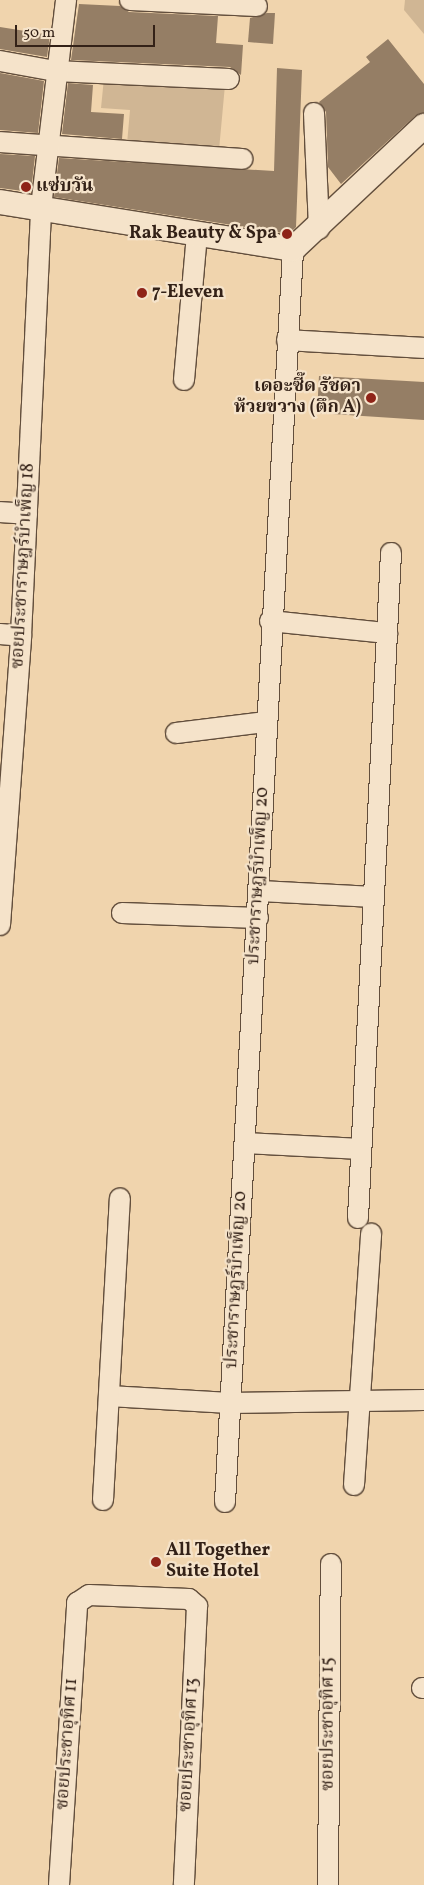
<!DOCTYPE html>
<meta charset="utf-8">
<style>
body{margin:0}
#map{position:relative;width:424px;height:1885px;overflow:hidden;background:#f0d4ad;font-family:Vollkorn,"Noto Serif Thai",serif}
div>[style]{position:absolute}
[style*='--x']{left:calc(var(--x)*1px);top:calc(var(--y)*1px);width:calc(var(--w)*1px);rotate:calc(var(--a)*1deg)}
.green>*{inset:0;background:#d0b694}
.building>*{inset:0;background:#957e65}
.roads{filter:drop-shadow(1px 0 #624e3c) drop-shadow(-1px 0 #624e3c) drop-shadow(0 1px #624e3c) drop-shadow(0 -1px #624e3c)}
.minor>*{height:20px;margin:-10px;padding:0 10px;transform-origin:10px;border-radius:10px;background:#f5e3ca}
.tertiary>*{height:24px;margin:-12px;padding:0 12px;transform-origin:12px;border-radius:12px;background:#f5e3ca}
.dots>*{width:14px;height:14px;translate:-50% -50%;box-sizing:border-box;border:2px solid #f5e3ca;border-radius:50%}
span{translate:-50% -50%;white-space:nowrap;text-align:center;line-height:1.15;-webkit-text-stroke:4.5px #f5e3ca;paint-order:stroke}
.poi-label{font-size:18px;color:#332117;font-weight:700}
.left{translate:0 -50%;text-align:left}
.right{translate:-100% -50%;text-align:right}
.street-label{font-size:18px;color:#332117}
.scale{position:absolute;left:15px;top:25px;width:140px;height:22px;box-sizing:border-box;border:2px solid #332117;border-top:0;padding-left:6px;font-size:15px;line-height:18px;white-space:nowrap;color:#332117;-webkit-text-stroke:4px #f5e3ca;paint-order:stroke}
</style>
<div id="map">
<div class="green">
<i style="clip-path:polygon(405px 0,424px 0,424px 34px,404px 10px)"></i>
<i style="clip-path:polygon(104px 78px,225px 85px,219px 150px,127px 144px,130px 110px,101px 108px)"></i>
</div>
<div class="building">
<i style="clip-path:polygon(79px 4px,120px 6px,129px 12px,218px 16px,216px 43px,243px 45px,241px 75px,230px 67px,71px 60px)"></i>
<i style="clip-path:polygon(267px 13px,275px 13px,273px 44px,248px 42px,250px 18px)"></i>
<i style="clip-path:polygon(0 27px,50px 35px,47px 57px,0 49px)"></i>
<i style="clip-path:polygon(388px 39px,424px 84px,424px 113px,415px 116px,341px 184px,328px 167px,326px 112px,319px 102px,370px 62px,366px 57px)"></i>
<i style="clip-path:polygon(277px 68px,302px 70px,296px 227px,289px 234px,54px 197px,59px 158px,274px 171px)"></i>
<i style="clip-path:polygon(0 73px,44px 81px,38px 133px,0 130px)"></i>
<i style="clip-path:polygon(68px 83px,93px 85px,91px 112px,124px 114px,122px 139px,62px 134px)"></i>
<i style="clip-path:polygon(0 154px,35px 156px,31px 192px,0 188px)"></i>
<i style="clip-path:polygon(319px 376px,424px 382px,424px 420px,317px 413px)"></i>
</div>
<div class="roads">
<div class="minor">
<i style="--x:130;--y:0;--w:127;--a:2.7"></i>
<i style="--x:0;--y:61;--w:56;--a:10.3"></i>
<i style="--x:55;--y:71;--w:174;--a:2.6"></i>
<i style="--x:314;--y:113;--w:116;--a:87.5"></i>
<i style="--x:0;--y:142;--w:243;--a:4"></i>
<i style="--x:287;--y:340;--w:137;--a:3.3"></i>
<i style="--x:184;--y:380;--w:148;--a:-84.9"></i>
<i style="--x:0;--y:512;--w:27;--a:4"></i>
<i style="--x:270;--y:621;--w:118;--a:5.9"></i>
<i style="--x:0;--y:634;--w:21;--a:5"></i>
<i style="--x:176;--y:733;--w:91;--a:-7"></i>
<i style="--x:260;--y:891;--w:114;--a:3"></i>
<i style="--x:122;--y:913;--w:136;--a:2.1"></i>
<i style="--x:0;--y:925;--w:290;--a:-85.8"></i>
<i style="--x:21;--y:636;--w:429;--a:-87.3"></i>
<i style="--x:41;--y:207;--w:209;--a:-83.1"></i>
<i style="--x:245;--y:1143;--w:116;--a:3"></i>
<i style="--x:358;--y:1218;--w:666;--a:-87.16"></i>
<i style="--x:109;--y:1396;--w:121;--a:3.3"></i>
<i style="--x:230;--y:1403;--w:194;--a:-0.9"></i>
<i style="--x:354;--y:1485;--w:252;--a:-86.1"></i>
<i style="--x:103;--y:1500;--w:302;--a:-86.8"></i>
<i style="--x:225;--y:1502;--w:1255;--a:-86.89"></i>
<i style="--x:422;--y:1688;--w:2;--a:0"></i>
<i style="--x:59;--y:1885;--w:283;--a:-86.3"></i>
<i style="--x:77;--y:1603;--w:14;--a:-34"></i>
<i style="--x:89;--y:1595;--w:100;--a:2.3"></i>
<i style="--x:189;--y:1599;--w:11;--a:41"></i>
<i style="--x:197;--y:1606;--w:279;--a:92.7"></i>
<i style="--x:328;--y:1885;--w:321;--a:-89.5"></i>
</div>
<div class="tertiary">
<i style="--x:0;--y:202;--w:297;--a:9.1"></i>
<i style="--x:293;--y:249;--w:180;--a:-43.2"></i>
</div>
</div>
<div class="dots">
<i style="left:26px;top:187px;background:#8f2418"></i>
<i style="left:287px;top:234px;background:#8f2418"></i>
<i style="left:142px;top:293px;background:#8f2418"></i>
<i style="left:371px;top:398px;background:#8f2418"></i>
<i style="left:156px;top:1562px;background:#8f2418"></i>
</div>
<div class="poi-label">
<span class="left" style="left:36px;top:187px">แซ่บวัน</span>
<span class="right" style="left:277px;top:234px">Rak Beauty &amp; Spa</span>
<span class="left" style="left:152px;top:293px">7-Eleven</span>
<span class="right" style="left:361px;top:398px">เดอะซี๊ด รัชดา<br>ห้วยขวาง (ตึก A)</span>
<span class="left" style="left:166px;top:1562px">All Together<br>Suite Hotel</span>
</div>
<div class="street-label">
<span style="left:24px;top:566px;rotate:-87deg">ซอยประชาราษฎร์บำเพ็ญ 18</span>
<span style="left:259px;top:876px;rotate:-87deg">ประชาราษฎร์บำเพ็ญ 20</span>
<span style="left:237px;top:1280px;rotate:-87deg">ประชาราษฎร์บำเพ็ญ 20</span>
<span style="left:329px;top:1724px;rotate:-90deg">ซอยประชาอุทิศ 15</span>
<span style="left:68px;top:1744px;rotate:-86deg">ซอยประชาอุทิศ 11</span>
<span style="left:190px;top:1745px;rotate:-87deg">ซอยประชาอุทิศ 13</span>
</div>
<div class="scale">50 m</div>
</div>
